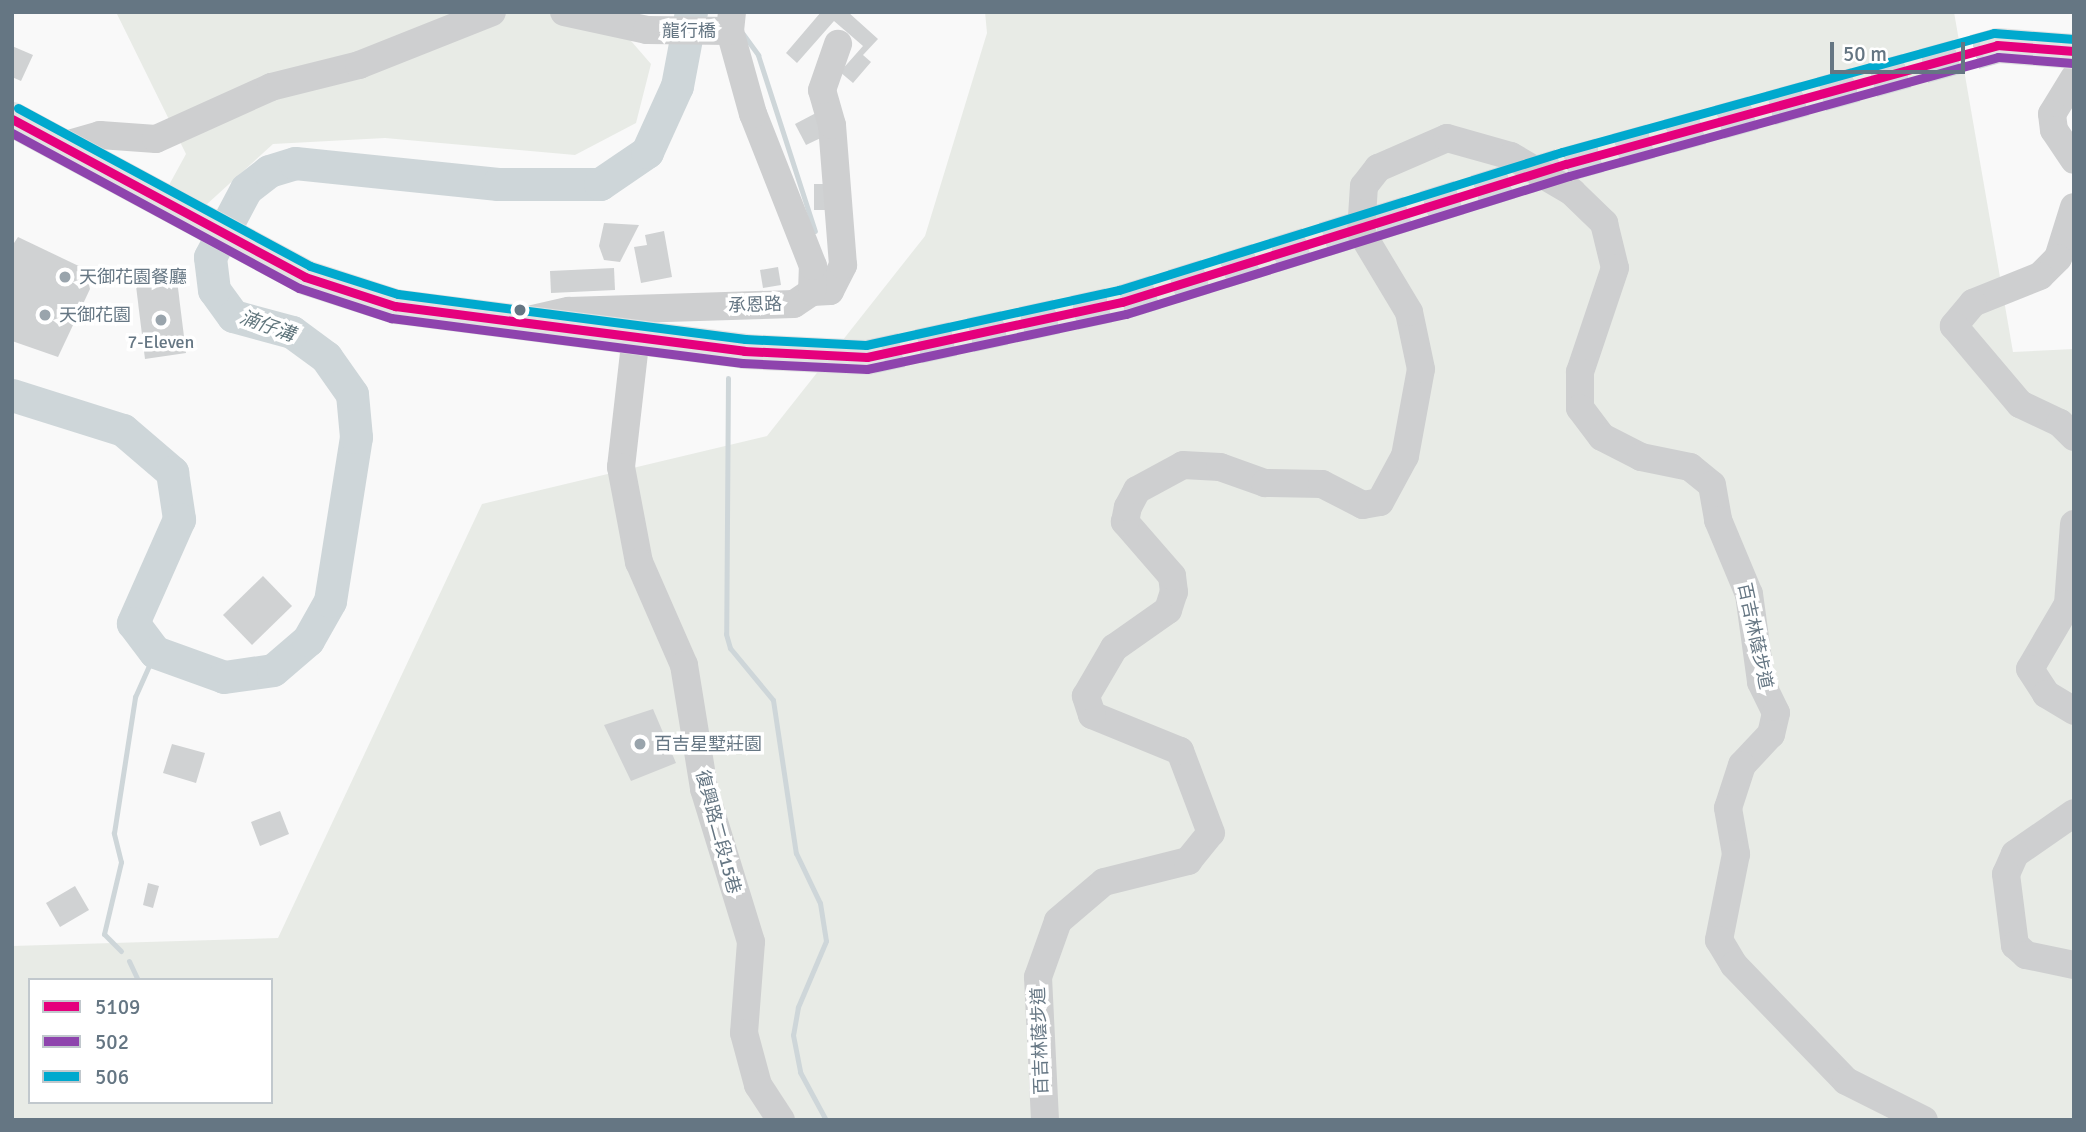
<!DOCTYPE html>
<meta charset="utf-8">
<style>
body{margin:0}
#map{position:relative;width:2086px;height:1132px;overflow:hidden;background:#f9f9f9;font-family:Signika,"Noto Sans TC",sans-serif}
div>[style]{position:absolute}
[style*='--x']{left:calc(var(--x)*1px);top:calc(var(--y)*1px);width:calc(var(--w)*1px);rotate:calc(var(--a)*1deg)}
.green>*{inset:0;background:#e8ebe6}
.stream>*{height:5px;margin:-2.5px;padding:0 2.5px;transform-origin:2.5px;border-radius:2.5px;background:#ced6d9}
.river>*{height:33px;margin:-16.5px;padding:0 16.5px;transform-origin:16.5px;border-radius:16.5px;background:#ced6d9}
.building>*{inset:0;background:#d0d2d3}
.major-tunnel>*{height:35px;margin-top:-17.5px;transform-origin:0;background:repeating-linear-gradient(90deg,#d4d8dc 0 35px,transparent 0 53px)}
.minor>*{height:28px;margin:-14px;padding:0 14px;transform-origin:14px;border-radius:14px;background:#cecfd0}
.major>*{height:35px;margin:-17.5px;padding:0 17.5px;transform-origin:17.5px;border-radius:17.5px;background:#e1e2e2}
.bus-1>*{height:9px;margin:-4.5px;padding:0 4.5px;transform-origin:4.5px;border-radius:4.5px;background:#e5007d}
.bus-2>*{height:9px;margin:-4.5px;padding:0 4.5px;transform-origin:4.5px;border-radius:4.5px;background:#8e44ad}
.bus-3>*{height:9px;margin:-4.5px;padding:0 4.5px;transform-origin:4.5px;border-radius:4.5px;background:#00a9ce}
.dots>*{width:19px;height:19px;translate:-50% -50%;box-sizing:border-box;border:4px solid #fff;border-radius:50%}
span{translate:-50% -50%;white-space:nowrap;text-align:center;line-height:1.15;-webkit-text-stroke:7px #fff;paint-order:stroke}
.street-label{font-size:18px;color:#657683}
.poi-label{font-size:18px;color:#657683}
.left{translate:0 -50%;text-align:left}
.water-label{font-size:19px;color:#60757c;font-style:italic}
.frame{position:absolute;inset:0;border:14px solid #657683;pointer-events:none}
.legend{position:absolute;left:28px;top:978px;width:245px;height:126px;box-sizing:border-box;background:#fff;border:2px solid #c1c8cd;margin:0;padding:9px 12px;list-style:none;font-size:21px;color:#657683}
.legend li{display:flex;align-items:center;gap:14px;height:35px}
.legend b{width:35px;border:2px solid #c1c8cd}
.scale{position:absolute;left:1830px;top:42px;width:135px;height:32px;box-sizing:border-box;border:4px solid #657683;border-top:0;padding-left:9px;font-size:21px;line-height:24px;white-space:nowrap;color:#657683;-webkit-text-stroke:5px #fff;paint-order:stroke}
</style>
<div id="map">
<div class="green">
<i style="clip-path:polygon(116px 12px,606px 12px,651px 64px,636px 123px,575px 155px,385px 138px,273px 144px,206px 205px,169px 185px,186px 154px)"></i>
<i style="clip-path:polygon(evenodd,985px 12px,1954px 12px,2013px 352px,2074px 349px,2074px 1120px,12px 1120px,12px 946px,278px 938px,482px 504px,767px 436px,925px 236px,987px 33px,985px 12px,30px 980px,271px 980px,271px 1102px,30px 1102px,30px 980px)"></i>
</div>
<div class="stream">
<i style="--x:743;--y:34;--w:26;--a:54"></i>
<i style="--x:758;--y:55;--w:185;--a:72.1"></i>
<i style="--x:728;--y:378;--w:256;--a:90.4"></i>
<i style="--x:726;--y:634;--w:15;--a:74"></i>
<i style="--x:730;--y:648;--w:67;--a:50.4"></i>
<i style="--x:773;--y:700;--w:155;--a:81.5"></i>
<i style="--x:796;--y:853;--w:55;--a:64.4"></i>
<i style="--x:820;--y:903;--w:38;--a:81"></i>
<i style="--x:826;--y:941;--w:72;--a:113"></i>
<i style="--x:798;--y:1007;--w:28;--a:100"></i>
<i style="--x:793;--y:1035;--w:38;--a:79"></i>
<i style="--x:800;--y:1072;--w:55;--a:61.6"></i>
<i style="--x:121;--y:951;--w:24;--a:-135"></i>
<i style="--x:104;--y:934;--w:74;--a:-76.7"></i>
<i style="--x:121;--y:862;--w:30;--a:-104"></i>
<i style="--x:114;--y:833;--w:138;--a:-81.2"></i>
<i style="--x:135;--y:697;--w:49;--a:-66"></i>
<i style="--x:129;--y:961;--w:21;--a:65"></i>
</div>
<div class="river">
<i style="--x:12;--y:395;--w:116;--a:17.5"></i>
<i style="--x:123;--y:430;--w:65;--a:40.6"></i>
<i style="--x:172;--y:472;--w:48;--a:81.5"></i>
<i style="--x:179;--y:519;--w:114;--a:113.9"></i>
<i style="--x:133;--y:623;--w:36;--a:53"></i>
<i style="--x:155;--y:652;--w:73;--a:19.9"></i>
<i style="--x:224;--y:677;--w:49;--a:-8.1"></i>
<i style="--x:273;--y:670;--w:46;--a:-40.6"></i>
<i style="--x:308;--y:640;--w:45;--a:-60.6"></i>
<i style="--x:330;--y:601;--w:166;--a:-81"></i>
<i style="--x:356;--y:437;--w:43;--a:-95.3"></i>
<i style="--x:352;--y:394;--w:45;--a:-125.1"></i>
<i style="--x:326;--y:357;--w:42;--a:-143.7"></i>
<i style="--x:292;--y:332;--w:61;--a:-164.8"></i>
<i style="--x:233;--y:316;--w:32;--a:-126"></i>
<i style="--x:214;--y:290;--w:33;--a:-97"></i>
<i style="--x:210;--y:257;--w:77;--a:-62.1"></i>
<i style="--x:246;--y:189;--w:29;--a:-38"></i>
<i style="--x:269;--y:171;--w:27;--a:-17"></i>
<i style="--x:295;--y:163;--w:204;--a:5.9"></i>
<i style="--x:498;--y:184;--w:102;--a:0"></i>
<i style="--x:600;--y:184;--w:57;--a:-34.2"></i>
<i style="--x:647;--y:152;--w:72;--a:-65.6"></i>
<i style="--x:677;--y:86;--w:75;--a:-79.3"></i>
</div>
<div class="building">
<i style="clip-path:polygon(821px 12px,848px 12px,878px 39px,863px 55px,871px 62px,853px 83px,840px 72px,863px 46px,834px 21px,797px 63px,786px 53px)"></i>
<i style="clip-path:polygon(12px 46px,33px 55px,21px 81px,12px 77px)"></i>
<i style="clip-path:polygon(816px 113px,827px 135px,806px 145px,795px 124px)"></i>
<i style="clip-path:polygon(814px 184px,828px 184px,829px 210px,814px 210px)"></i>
<i style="clip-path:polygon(604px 223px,639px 225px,620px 262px,604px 260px,599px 246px)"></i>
<i style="clip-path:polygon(664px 231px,672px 277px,641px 283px,634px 247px,647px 245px,645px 235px)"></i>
<i style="clip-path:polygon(18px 237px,85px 269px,90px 289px,58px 357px,12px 341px,12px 246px)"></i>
<i style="clip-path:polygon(778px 267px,781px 285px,763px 288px,760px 270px)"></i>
<i style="clip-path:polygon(614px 268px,615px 290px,551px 293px,550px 271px)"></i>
<i style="clip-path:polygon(159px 277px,177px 280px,186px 353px,145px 359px,136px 286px)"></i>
<i style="clip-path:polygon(263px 576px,292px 606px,252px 645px,223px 615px)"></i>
<i style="clip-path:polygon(653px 709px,676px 763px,631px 781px,604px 725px)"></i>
<i style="clip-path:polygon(172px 744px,205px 753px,196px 783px,163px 773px)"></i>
<i style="clip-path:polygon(280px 811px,289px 834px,260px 846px,251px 822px)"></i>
<i style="clip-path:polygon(148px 883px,159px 886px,153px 908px,143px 905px)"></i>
<i style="clip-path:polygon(75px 886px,89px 910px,60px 927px,46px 903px)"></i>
</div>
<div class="major-tunnel">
<i style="--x:867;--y:357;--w:261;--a:-12.2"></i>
<i style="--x:1122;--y:302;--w:465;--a:-17.3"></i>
<i style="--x:1566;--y:164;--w:447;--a:-15.4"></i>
</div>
<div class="minor">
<i style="--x:564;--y:12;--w:85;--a:12.2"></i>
<i style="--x:647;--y:30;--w:83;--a:0.7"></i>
<i style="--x:2074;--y:78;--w:42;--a:121.4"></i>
<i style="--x:2052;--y:114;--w:16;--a:83"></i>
<i style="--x:2054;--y:130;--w:36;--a:56"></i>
<i style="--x:62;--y:146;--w:40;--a:-16"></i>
<i style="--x:100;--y:135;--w:56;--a:4.1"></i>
<i style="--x:156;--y:139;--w:126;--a:-24.3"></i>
<i style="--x:271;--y:87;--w:91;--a:-14"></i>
<i style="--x:359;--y:65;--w:143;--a:-21.7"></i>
<i style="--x:2074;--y:207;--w:53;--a:107.4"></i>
<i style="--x:2058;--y:258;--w:25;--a:135"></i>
<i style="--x:2040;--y:276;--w:72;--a:158.1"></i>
<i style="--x:1973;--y:303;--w:30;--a:130"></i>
<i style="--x:1954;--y:326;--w:102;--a:49.8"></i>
<i style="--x:2020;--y:404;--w:44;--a:25.4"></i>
<i style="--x:2060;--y:423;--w:20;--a:45"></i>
<i style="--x:812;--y:292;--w:18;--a:-3"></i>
<i style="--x:830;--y:291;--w:29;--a:-63"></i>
<i style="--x:843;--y:265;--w:140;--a:-94.5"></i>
<i style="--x:832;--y:125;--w:36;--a:-106"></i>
<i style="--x:822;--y:90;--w:49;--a:-70.8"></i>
<i style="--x:639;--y:309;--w:159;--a:96.5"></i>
<i style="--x:621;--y:467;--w:97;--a:79.3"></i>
<i style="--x:639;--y:562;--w:112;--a:66.4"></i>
<i style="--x:684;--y:665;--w:126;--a:80.8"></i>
<i style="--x:704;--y:789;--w:160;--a:72.9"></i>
<i style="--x:751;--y:942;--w:91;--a:94.4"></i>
<i style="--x:744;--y:1033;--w:54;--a:74.9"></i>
<i style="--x:758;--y:1085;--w:42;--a:56.7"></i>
<i style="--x:533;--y:319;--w:37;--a:-13"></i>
<i style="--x:569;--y:311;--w:225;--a:-1.8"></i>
<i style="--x:794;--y:304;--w:22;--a:-34"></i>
<i style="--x:812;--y:292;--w:26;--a:-88"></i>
<i style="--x:813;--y:266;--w:163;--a:-111.5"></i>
<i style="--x:753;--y:114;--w:86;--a:-105.5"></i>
<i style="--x:730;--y:31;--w:19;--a:-84"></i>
<i style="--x:2074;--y:524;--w:80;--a:94.3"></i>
<i style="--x:2068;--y:604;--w:75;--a:120.3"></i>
<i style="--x:2030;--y:669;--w:30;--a:57"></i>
<i style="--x:2046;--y:694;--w:33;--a:31"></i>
<i style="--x:2074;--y:813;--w:72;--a:145.2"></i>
<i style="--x:2015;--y:854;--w:22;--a:114"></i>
<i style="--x:2006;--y:874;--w:72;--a:82.8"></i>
<i style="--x:2015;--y:945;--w:15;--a:42"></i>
<i style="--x:2026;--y:955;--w:49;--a:11.8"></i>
<i style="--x:1045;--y:1120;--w:143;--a:-92.8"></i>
<i style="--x:1038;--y:977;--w:59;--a:-70.3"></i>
<i style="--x:1058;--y:921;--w:60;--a:-40.3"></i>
<i style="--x:1104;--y:882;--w:87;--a:-14"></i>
<i style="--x:1188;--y:861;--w:36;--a:-51"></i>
<i style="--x:1211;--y:833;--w:88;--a:-110.7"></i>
<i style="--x:1180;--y:751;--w:95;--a:-157.8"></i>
<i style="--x:1092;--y:715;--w:20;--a:-108"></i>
<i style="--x:1086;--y:696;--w:56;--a:-59.7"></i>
<i style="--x:1114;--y:648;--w:66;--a:-35.1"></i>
<i style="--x:1168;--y:610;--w:19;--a:-72"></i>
<i style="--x:1174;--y:592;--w:16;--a:-97"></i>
<i style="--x:1172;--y:576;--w:72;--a:-131"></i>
<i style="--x:1125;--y:522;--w:15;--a:-79"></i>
<i style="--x:1128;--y:507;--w:19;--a:-62"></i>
<i style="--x:1137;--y:490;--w:52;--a:-28.5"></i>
<i style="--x:1183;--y:465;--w:37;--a:3"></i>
<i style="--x:1220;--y:467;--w:48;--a:19.6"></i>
<i style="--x:1265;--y:483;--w:57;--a:1"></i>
<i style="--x:1322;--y:484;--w:46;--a:27.1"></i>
<i style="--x:1363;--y:505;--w:17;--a:-10"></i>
<i style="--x:1380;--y:502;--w:52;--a:-61.5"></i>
<i style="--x:1405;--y:456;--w:88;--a:-79.6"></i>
<i style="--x:1421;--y:369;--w:58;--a:-101.9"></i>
<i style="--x:1409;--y:312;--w:93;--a:-121"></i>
<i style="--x:1361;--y:232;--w:46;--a:-86.3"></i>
<i style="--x:1364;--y:186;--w:23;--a:-52"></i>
<i style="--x:1378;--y:168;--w:75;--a:-23.5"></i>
<i style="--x:1447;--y:138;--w:66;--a:15.7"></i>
<i style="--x:1511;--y:156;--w:71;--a:30.5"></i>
<i style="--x:1572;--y:192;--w:45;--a:44.1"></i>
<i style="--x:1604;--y:223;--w:46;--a:76.3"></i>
<i style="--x:1615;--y:268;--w:110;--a:108.6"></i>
<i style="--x:1580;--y:372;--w:36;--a:90"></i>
<i style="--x:1580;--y:408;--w:36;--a:53"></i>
<i style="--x:1602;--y:437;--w:44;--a:27.1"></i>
<i style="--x:1641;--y:457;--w:50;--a:11.5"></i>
<i style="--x:1690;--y:467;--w:28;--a:39"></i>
<i style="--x:1712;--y:485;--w:36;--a:80"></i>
<i style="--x:1718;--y:520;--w:80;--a:67.3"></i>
<i style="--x:1749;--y:594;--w:89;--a:82.2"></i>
<i style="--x:1761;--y:682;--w:34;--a:64"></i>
<i style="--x:1776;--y:713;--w:22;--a:103"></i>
<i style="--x:1771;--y:734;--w:42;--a:133.1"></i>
<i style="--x:1742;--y:765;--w:45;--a:108"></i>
<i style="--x:1728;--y:808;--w:47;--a:80.1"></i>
<i style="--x:1736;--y:854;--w:88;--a:101.2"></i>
<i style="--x:1719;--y:940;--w:29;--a:59"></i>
<i style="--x:1734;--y:965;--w:161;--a:46"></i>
<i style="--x:1846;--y:1081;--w:87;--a:26.6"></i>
</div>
<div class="major">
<i style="--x:1997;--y:45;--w:77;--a:4.5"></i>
<i style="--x:12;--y:119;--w:333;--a:28.3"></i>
<i style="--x:305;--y:277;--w:95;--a:17.9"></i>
<i style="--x:395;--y:306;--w:352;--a:7.3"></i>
<i style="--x:744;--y:351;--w:123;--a:2.8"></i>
</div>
<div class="bus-1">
<i style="--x:12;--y:119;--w:333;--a:28.3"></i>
<i style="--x:305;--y:277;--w:95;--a:17.9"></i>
<i style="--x:395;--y:306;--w:352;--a:7.3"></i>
<i style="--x:744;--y:351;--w:123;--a:2.8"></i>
<i style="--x:867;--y:357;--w:261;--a:-12.2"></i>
<i style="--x:1122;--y:302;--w:465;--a:-17.3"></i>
<i style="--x:1566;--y:164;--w:447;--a:-15.4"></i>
<i style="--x:1997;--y:45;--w:77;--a:4.5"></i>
</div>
<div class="bus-2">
<i style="--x:12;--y:133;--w:326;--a:28.4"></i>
<i style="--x:299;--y:288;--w:97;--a:18.1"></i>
<i style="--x:391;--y:318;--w:354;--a:7.3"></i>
<i style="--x:742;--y:363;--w:125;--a:2.7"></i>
<i style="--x:867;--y:369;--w:265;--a:-12"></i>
<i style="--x:1126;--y:314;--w:464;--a:-17.3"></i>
<i style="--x:1569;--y:176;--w:445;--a:-15.5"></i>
<i style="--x:1998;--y:57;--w:75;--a:4.6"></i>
</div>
<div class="bus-3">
<i style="--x:18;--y:108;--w:332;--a:28.4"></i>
<i style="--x:310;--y:266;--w:92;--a:17.7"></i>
<i style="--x:398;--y:294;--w:350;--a:7.4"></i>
<i style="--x:745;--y:339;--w:121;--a:2.8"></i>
<i style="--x:866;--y:345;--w:259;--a:-12.3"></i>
<i style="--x:1119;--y:290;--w:464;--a:-17.3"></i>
<i style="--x:1562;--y:152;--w:448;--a:-15.4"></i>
<i style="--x:1994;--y:33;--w:80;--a:4.3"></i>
</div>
<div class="dots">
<i style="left:65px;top:277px;background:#99a4ac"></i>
<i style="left:520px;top:310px;background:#657683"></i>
<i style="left:45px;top:315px;background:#99a4ac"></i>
<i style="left:161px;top:320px;background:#99a4ac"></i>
<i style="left:640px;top:744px;background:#99a4ac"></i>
</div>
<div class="street-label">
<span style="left:689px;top:31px">龍行橋</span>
<span style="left:755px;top:305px;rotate:-2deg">承恩路</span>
<span style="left:1755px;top:636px;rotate:78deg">百吉林蔭步道</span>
<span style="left:718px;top:832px;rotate:75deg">復興路二段15巷</span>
<span style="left:1040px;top:1041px;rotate:-92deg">百吉林蔭步道</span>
</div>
<div class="poi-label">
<span class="left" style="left:79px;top:277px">天御花園餐廳</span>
<span class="left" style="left:59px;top:315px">天御花園</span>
<span style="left:161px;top:342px">7-Eleven</span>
<span class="left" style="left:654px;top:744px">百吉星墅莊園</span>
</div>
<div class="water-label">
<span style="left:267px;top:327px;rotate:20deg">湳仔溝</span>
</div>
<div class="frame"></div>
<ul class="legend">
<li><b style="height:9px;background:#e5007d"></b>5109</li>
<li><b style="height:9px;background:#8e44ad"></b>502</li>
<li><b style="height:9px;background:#00a9ce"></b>506</li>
</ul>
<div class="scale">50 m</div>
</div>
